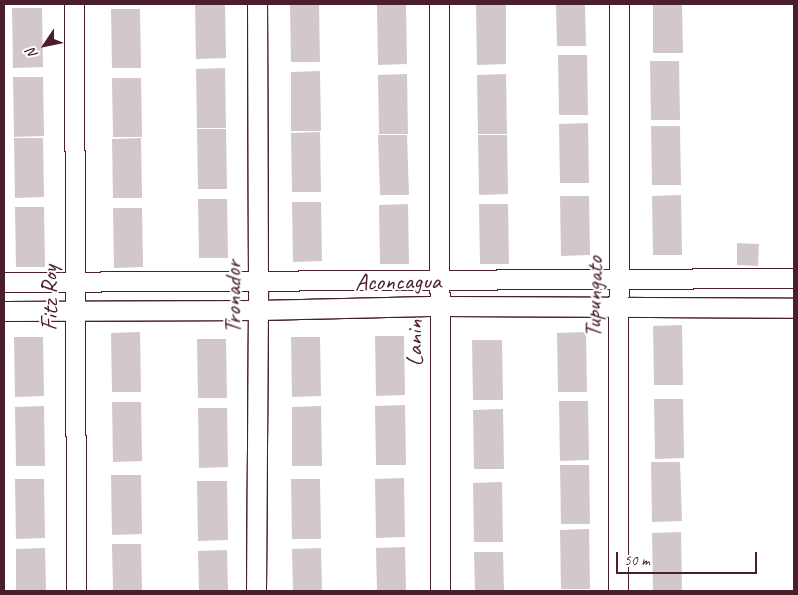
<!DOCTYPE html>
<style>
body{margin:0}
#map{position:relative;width:798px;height:595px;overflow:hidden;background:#fff;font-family:Caveat,sans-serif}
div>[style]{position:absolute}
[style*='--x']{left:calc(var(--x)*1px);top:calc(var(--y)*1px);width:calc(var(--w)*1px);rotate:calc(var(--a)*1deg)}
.building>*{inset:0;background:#d2c7cb}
.roads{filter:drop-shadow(1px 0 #4a1f2b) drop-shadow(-1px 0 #4a1f2b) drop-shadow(0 1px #4a1f2b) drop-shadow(0 -1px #4a1f2b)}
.minor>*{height:19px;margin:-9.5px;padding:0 9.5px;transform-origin:9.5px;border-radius:9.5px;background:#fff}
span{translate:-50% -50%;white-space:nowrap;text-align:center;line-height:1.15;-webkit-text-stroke:4px #fff;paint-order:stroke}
.street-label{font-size:24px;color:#4a1f2b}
.frame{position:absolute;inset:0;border:5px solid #4a1f2b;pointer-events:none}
.north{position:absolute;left:20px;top:20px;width:50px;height:50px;-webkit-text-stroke:4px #fff;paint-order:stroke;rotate:236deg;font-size:14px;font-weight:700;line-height:20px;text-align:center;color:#4a1f2b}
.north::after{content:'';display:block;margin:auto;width:18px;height:22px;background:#4a1f2b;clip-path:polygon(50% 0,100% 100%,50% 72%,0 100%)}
.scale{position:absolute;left:616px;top:552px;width:141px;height:22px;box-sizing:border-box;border:2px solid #4a1f2b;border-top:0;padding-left:6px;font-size:15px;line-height:18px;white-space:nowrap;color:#4a1f2b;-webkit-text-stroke:4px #fff;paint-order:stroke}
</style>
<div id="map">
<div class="building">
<i style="clip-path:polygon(195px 4px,225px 4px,226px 58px,196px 59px)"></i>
<i style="clip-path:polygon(290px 4px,319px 4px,320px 62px,291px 62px)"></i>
<i style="clip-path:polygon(556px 4px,585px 4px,586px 46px,557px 46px)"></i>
<i style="clip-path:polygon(653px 4px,682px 4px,683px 53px,653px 53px)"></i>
<i style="clip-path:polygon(377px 5px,406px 5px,407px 64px,378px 65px)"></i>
<i style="clip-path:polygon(476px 5px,506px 5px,506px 64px,477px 65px)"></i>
<i style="clip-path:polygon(12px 8px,42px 8px,43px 67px,13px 68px)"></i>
<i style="clip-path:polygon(111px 9px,140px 9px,141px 68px,112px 68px)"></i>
<i style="clip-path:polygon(558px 55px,587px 55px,588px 115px,559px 115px)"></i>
<i style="clip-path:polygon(650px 61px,679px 61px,680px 120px,651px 120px)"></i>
<i style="clip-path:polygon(225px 68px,226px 128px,197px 128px,196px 69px)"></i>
<i style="clip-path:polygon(320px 71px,321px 131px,291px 131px,291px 72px)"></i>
<i style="clip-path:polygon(407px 74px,408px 134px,379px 134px,378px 75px)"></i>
<i style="clip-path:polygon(506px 74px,507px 134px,478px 134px,477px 75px)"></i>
<i style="clip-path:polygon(13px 77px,43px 77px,44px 136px,14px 137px)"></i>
<i style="clip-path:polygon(112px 78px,141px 78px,142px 137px,113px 137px)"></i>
<i style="clip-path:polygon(588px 123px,589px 183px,560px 183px,559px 124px)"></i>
<i style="clip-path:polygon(651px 126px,680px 126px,681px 185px,652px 185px)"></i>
<i style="clip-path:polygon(197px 129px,226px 129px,227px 189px,198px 189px)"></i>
<i style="clip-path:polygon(320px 132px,321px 192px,292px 192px,291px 133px)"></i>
<i style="clip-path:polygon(378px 135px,407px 135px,409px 195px,380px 195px)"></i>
<i style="clip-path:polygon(478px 135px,507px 135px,508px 194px,479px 195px)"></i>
<i style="clip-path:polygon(14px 138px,43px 138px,44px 197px,15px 198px)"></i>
<i style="clip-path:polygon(141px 138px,142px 198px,113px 198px,112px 139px)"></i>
<i style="clip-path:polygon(681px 195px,682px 255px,653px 255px,652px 196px)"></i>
<i style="clip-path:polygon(560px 196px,589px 196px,590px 255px,561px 256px)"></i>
<i style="clip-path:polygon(198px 199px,227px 199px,228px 258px,199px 258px)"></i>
<i style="clip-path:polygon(292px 202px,321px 202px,322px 261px,293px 262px)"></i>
<i style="clip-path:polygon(408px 204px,409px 264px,380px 264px,379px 205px)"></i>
<i style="clip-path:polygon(479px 204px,508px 204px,509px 264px,480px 264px)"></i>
<i style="clip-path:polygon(15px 207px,44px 207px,45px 267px,16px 267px)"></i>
<i style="clip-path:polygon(113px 208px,142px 208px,143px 267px,114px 268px)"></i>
<i style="clip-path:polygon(737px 243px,759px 244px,758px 266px,737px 265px)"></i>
<i style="clip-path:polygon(682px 325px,683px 385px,654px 385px,653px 326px)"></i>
<i style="clip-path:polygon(140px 332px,141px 392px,112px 392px,111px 333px)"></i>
<i style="clip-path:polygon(586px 332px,587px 392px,558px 392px,557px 333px)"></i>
<i style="clip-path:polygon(375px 336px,404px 336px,405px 395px,376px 396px)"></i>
<i style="clip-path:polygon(14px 337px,43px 337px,44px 396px,15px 397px)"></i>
<i style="clip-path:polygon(291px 337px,320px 337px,321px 396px,292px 397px)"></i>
<i style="clip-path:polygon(197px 339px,226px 339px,227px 398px,198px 398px)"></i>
<i style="clip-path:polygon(472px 340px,502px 340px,503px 400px,473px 400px)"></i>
<i style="clip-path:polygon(654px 399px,683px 399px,684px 458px,655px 459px)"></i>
<i style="clip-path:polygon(559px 401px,588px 401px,589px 460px,560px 461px)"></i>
<i style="clip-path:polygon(112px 402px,141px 402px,142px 461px,113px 462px)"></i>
<i style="clip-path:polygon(405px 405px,406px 465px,376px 465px,375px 406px)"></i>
<i style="clip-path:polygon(44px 406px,45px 466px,16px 466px,15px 407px)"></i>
<i style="clip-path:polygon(321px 406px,322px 466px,292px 466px,292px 407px)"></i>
<i style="clip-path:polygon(198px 408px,227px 408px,228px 467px,199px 468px)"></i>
<i style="clip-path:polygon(503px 409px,504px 469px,474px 469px,473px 410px)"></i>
<i style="clip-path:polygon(651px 462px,680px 462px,682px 521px,652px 522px)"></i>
<i style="clip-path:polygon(560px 465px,589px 465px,590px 524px,561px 524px)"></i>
<i style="clip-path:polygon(111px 475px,141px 475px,142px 534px,112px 535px)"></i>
<i style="clip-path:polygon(404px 478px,405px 537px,376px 538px,375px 479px)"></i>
<i style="clip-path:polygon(15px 479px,44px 479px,45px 538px,16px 539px)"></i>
<i style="clip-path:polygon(291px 479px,320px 479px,321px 539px,292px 539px)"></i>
<i style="clip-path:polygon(197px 481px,227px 481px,228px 540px,198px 541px)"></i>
<i style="clip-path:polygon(502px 482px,503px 542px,474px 542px,473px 483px)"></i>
<i style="clip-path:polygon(589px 529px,590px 589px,561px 589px,560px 530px)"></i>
<i style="clip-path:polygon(681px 532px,682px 591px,653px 591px,652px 533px)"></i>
<i style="clip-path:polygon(112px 544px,141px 544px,142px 591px,113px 591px)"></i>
<i style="clip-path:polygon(405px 547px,406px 591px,377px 591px,376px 548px)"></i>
<i style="clip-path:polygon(45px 548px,46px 591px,16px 591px,16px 549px)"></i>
<i style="clip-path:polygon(321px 548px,322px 591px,293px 591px,292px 549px)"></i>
<i style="clip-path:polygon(227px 550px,228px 591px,199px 591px,198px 551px)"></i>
<i style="clip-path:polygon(474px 552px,503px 552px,504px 591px,475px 591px)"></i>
</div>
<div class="roads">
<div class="minor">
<i style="--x:74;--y:4;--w:587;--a:89.8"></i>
<i style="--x:439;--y:4;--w:587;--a:89.9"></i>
<i style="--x:4;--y:282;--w:790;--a:-0.29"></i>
<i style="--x:4;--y:311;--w:254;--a:-0.2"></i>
<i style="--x:258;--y:310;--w:182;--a:-1.3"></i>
<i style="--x:440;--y:306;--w:354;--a:0.3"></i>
<i style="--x:256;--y:591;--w:309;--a:-89.6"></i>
<i style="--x:258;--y:282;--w:278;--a:-90.2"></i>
<i style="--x:618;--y:591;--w:587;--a:-89.9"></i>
</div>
</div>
<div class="street-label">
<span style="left:398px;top:282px;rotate:-1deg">Aconcagua</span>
<span style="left:233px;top:297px;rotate:-90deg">Tronador</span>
<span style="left:594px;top:297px;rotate:-89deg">Tupungato</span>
<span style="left:50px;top:298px;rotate:-90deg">Fitz Roy</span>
<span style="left:415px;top:343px;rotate:-90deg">Lanin</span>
</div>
<div class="frame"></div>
<div class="north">N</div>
<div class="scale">50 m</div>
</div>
